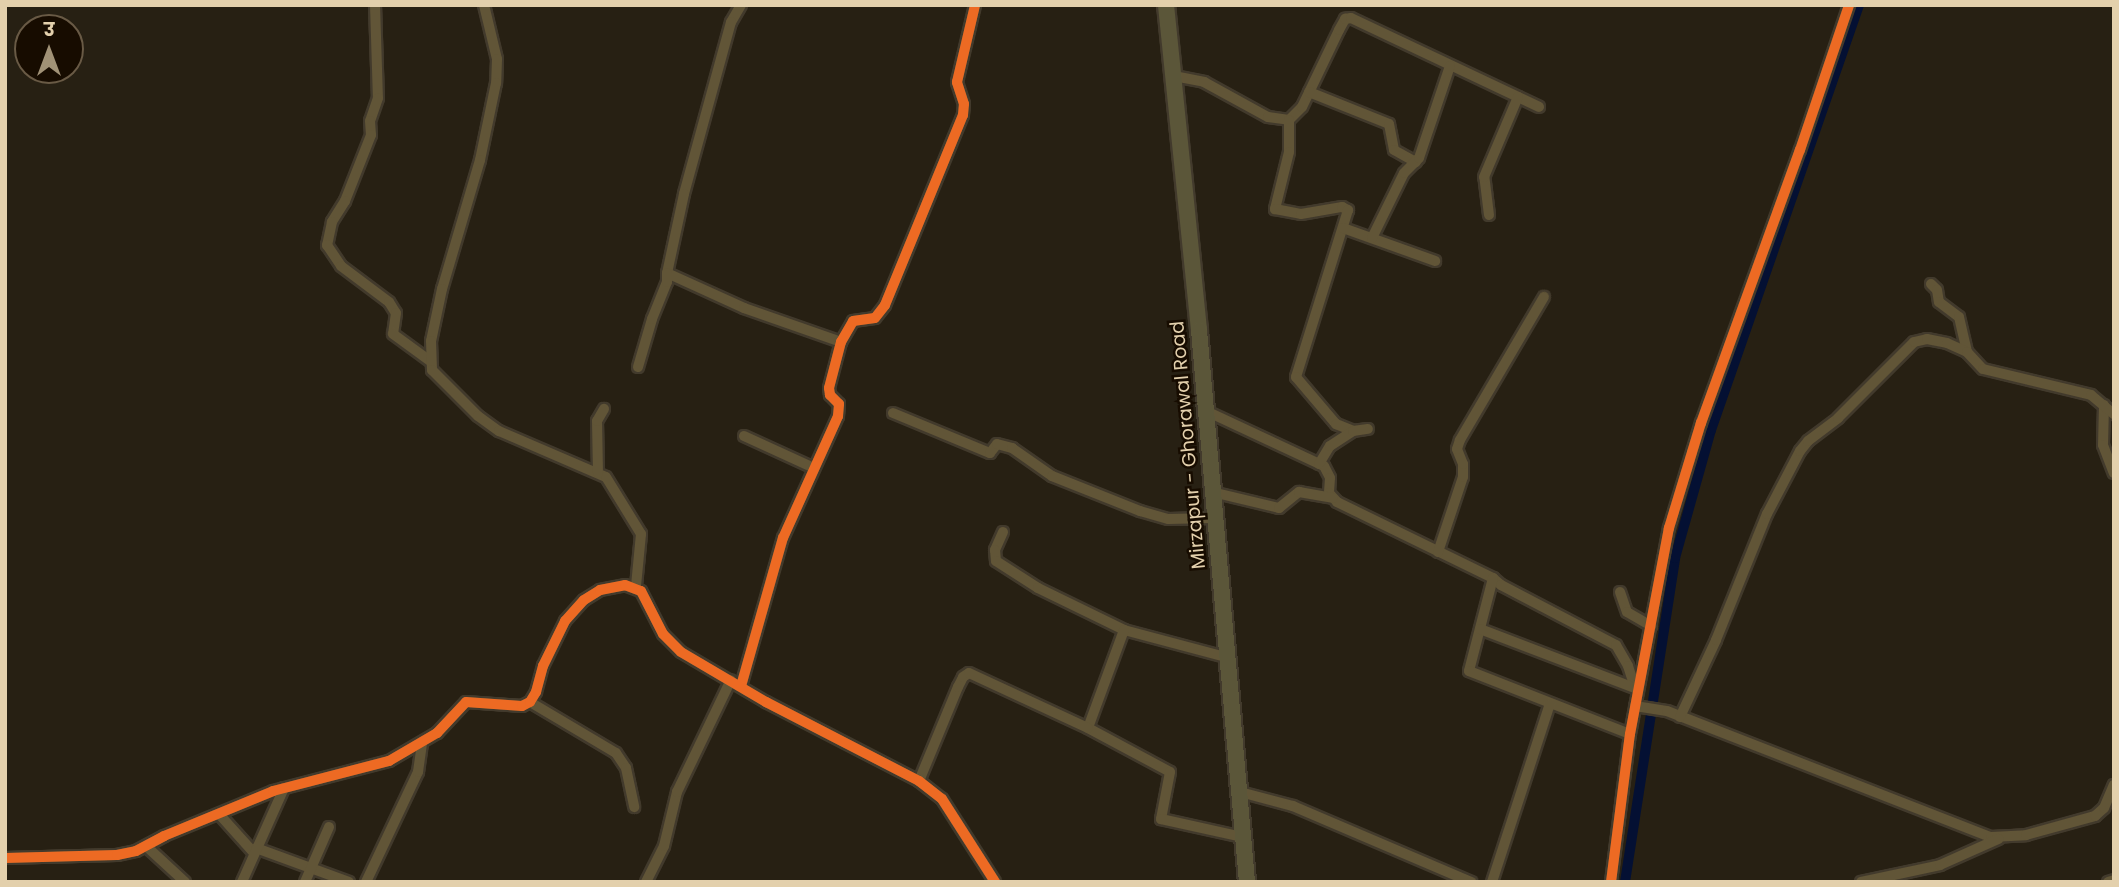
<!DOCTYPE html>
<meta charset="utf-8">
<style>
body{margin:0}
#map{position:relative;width:2119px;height:887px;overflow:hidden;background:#272013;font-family:Poppins,"Noto Sans Devanagari",sans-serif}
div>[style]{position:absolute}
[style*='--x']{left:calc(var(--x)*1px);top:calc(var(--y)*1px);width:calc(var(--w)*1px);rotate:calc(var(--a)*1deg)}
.canal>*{height:10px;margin:-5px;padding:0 5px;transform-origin:5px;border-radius:5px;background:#041033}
.roads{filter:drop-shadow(2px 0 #423a2c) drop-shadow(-2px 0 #423a2c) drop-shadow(0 2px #423a2c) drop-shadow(0 -2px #423a2c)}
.street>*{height:10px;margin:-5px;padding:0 5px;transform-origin:5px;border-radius:5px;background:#615537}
.primary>*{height:16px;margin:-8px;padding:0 8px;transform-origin:8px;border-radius:8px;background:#5b5639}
.cycleway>*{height:10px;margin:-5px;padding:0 5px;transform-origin:5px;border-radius:5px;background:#ed6a23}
span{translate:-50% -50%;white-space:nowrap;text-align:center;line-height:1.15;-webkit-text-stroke:5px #170c00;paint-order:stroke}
.street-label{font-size:19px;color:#e3d0ac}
.frame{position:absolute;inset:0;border:7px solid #e3d0ac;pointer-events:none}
.north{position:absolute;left:14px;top:14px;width:70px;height:70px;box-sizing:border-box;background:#170c00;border:2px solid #695a45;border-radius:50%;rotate:0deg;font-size:19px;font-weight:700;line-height:28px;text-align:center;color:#e3d0ac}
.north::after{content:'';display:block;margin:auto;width:24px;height:32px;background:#a19276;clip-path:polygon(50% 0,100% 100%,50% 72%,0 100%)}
</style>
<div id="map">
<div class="canal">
<i style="--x:1625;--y:882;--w:328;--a:-81.2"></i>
<i style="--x:1675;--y:558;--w:133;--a:-74.3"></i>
<i style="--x:1711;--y:430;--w:450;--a:-70.8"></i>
</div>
<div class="roads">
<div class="street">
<i style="--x:375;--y:5;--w:93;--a:88.2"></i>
<i style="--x:378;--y:98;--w:24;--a:109"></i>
<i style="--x:370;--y:121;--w:14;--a:86"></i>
<i style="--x:371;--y:135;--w:71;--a:111.5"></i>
<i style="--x:345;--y:201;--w:25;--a:122"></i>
<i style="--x:332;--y:222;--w:24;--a:102"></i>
<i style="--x:327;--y:245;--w:25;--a:56"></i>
<i style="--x:341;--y:266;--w:60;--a:36.9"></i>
<i style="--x:389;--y:302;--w:13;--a:58"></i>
<i style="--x:396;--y:313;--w:21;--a:98"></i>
<i style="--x:393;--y:334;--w:46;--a:36.1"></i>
<i style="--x:484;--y:5;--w:56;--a:76.5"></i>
<i style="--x:497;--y:59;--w:24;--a:92"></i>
<i style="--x:496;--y:83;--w:79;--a:101.7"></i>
<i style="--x:480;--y:160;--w:134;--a:106.4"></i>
<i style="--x:442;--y:289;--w:53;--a:101.9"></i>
<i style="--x:431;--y:341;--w:29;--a:88"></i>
<i style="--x:432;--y:370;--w:65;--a:45"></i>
<i style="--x:478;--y:416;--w:26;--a:36"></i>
<i style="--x:499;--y:431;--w:116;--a:23.3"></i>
<i style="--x:606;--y:477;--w:67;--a:58.4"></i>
<i style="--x:641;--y:534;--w:52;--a:95.5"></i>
<i style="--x:741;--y:5;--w:20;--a:120"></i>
<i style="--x:731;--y:22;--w:178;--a:105.3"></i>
<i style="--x:684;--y:194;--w:81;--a:102.1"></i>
<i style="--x:667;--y:273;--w:85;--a:24.4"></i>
<i style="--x:744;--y:308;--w:103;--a:19.3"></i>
<i style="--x:1174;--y:76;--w:31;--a:11"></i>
<i style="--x:1204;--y:82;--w:73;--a:28.7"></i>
<i style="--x:1268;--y:117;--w:21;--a:8"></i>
<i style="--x:1289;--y:120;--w:18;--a:-45"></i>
<i style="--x:1302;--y:107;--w:85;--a:-64.3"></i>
<i style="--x:1339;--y:30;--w:13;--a:-61"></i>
<i style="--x:1345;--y:19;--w:6;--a:-9"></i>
<i style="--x:1351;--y:18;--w:208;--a:25.3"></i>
<i style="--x:1309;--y:92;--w:86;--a:21.8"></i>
<i style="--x:1389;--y:124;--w:26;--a:79"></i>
<i style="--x:1394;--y:150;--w:25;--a:29"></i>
<i style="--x:1289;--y:120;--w:32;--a:90"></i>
<i style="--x:1289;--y:152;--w:59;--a:103.8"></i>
<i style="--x:1275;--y:209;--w:26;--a:11"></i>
<i style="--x:1301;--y:214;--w:42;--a:-9.7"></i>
<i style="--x:1342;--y:207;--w:7;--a:27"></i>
<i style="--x:1348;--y:210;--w:175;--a:107.3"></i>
<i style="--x:1296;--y:377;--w:62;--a:49.6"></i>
<i style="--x:1336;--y:424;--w:18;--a:22"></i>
<i style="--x:1489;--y:215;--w:38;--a:-97"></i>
<i style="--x:1484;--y:177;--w:87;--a:-67"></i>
<i style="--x:1343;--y:228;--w:98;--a:19.7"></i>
<i style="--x:1372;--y:238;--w:72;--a:-63.8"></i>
<i style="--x:1404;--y:173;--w:21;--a:-45"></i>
<i style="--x:1419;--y:158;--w:97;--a:-71.4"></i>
<i style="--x:1931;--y:284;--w:8;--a:45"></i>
<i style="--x:1937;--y:290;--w:12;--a:81"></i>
<i style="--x:1939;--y:302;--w:25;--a:37"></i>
<i style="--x:1959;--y:317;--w:36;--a:77"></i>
<i style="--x:638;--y:367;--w:50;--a:-73.7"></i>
<i style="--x:652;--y:319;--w:40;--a:-68"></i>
<i style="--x:667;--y:282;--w:9;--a:-90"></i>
<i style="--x:2104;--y:405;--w:40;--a:91.4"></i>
<i style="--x:2103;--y:445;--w:30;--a:69"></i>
<i style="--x:1206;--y:411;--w:130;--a:25"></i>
<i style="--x:1324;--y:466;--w:13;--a:63"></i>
<i style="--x:1330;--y:478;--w:15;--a:94"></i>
<i style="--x:1329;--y:493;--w:12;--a:48"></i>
<i style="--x:1337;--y:502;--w:174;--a:26"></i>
<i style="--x:1493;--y:578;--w:11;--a:41"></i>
<i style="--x:1501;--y:585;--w:130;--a:27.6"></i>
<i style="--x:1616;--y:645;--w:24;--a:60"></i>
<i style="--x:1628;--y:666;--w:23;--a:72"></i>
<i style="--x:893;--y:413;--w:105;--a:22.4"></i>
<i style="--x:990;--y:453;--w:11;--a:-52"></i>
<i style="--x:997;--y:444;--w:16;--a:15"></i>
<i style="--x:1012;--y:448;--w:49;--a:35"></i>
<i style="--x:1052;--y:476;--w:95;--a:21.7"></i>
<i style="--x:1140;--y:511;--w:29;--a:16"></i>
<i style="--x:1168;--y:519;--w:46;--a:-1.2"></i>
<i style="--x:744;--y:436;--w:77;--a:24.6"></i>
<i style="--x:1319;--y:464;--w:21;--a:-59"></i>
<i style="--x:1330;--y:446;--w:27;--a:-33"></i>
<i style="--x:1353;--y:431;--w:15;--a:-8"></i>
<i style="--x:598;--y:473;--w:52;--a:-91.1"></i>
<i style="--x:597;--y:421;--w:14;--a:-60"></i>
<i style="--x:1212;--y:492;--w:69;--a:13.4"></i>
<i style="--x:1279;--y:508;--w:26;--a:-39"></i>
<i style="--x:1299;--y:492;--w:34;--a:10"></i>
<i style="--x:1003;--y:532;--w:20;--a:114"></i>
<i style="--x:995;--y:550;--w:11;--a:85"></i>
<i style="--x:996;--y:561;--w:50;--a:32.7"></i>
<i style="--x:1038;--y:588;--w:96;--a:26"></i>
<i style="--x:1124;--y:630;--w:109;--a:14.9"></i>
<i style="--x:1438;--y:552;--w:79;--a:-71.6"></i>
<i style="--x:1463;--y:477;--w:13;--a:-90"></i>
<i style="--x:1463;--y:464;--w:16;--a:-112"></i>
<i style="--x:1457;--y:449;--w:9;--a:-72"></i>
<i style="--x:1460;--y:440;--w:166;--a:-59.6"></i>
<i style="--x:1493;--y:578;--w:96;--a:104.5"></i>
<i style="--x:1469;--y:671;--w:173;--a:21.4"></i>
<i style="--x:1620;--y:592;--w:21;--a:71"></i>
<i style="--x:1627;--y:612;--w:28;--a:30"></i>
<i style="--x:1480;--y:629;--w:168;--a:20.9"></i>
<i style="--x:1124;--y:630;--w:104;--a:110.2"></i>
<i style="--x:1088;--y:728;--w:93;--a:28.2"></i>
<i style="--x:1170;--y:772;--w:48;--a:100.8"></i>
<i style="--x:1161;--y:819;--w:84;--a:12.4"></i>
<i style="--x:741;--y:686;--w:154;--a:-74.2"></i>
<i style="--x:783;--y:538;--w:134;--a:-65.7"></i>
<i style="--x:838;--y:416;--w:12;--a:-85"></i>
<i style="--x:839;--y:404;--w:13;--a:-135"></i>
<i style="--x:830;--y:395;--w:7;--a:-98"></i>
<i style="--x:829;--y:388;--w:48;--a:-75.4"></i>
<i style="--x:841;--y:342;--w:24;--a:-60"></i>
<i style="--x:853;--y:321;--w:22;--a:-8"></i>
<i style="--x:875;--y:318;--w:16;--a:-52"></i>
<i style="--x:885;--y:305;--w:205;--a:-67.7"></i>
<i style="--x:963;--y:115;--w:11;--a:-85"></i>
<i style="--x:964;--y:104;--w:23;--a:-108"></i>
<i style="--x:957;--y:82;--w:79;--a:-76.8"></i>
<i style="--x:530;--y:702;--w:100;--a:30.7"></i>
<i style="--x:616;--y:753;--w:18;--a:56"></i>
<i style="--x:626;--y:768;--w:40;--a:78"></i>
<i style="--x:1635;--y:706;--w:32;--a:9"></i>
<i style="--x:1667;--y:711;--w:348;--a:21.3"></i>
<i style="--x:1991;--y:837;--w:35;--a:-3"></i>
<i style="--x:2026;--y:835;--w:72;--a:-15.4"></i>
<i style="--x:2095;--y:816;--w:12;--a:-42"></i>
<i style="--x:2104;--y:808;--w:25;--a:-67"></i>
<i style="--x:1680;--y:717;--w:85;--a:-64.9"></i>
<i style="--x:1716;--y:640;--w:136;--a:-68"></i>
<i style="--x:1767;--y:514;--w:71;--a:-62.4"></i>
<i style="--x:1800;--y:451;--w:13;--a:-51"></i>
<i style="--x:1808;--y:441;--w:38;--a:-37"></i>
<i style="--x:1838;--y:418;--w:107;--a:-45"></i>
<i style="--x:1914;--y:342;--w:13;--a:-13"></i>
<i style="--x:1927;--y:339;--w:20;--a:11"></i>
<i style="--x:1947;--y:343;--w:22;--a:24"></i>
<i style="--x:1967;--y:352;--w:23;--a:47"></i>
<i style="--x:1983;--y:369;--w:111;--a:13.5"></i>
<i style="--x:2091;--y:395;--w:30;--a:40"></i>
<i style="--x:919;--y:781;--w:102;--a:-67.5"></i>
<i style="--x:958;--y:687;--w:11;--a:-63"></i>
<i style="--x:963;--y:677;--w:7;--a:-34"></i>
<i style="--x:969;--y:673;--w:131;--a:24.8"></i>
<i style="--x:1240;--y:792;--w:55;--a:14.8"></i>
<i style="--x:1293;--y:806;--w:194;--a:23.1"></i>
<i style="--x:219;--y:814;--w:52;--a:48.1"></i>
<i style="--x:146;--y:846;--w:53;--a:42.7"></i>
<i style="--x:256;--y:848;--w:99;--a:20.1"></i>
<i style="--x:5;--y:858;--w:112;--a:-1.5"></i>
<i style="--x:117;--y:855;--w:19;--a:-12"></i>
<i style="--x:136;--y:851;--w:32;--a:-28"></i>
<i style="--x:164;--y:836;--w:118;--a:-22.4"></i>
<i style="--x:273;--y:791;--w:120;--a:-14.5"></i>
<i style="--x:389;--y:761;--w:56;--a:-30.3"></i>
<i style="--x:437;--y:733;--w:42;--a:-46.9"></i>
<i style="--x:466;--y:702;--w:56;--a:4.1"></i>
<i style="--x:522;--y:706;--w:9;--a:-27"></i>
<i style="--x:530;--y:702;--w:12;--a:-59"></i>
<i style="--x:536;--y:692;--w:27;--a:-75"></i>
<i style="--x:543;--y:666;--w:50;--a:-63.9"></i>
<i style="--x:565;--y:621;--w:28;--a:-48"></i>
<i style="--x:584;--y:600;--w:19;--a:-32"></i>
<i style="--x:600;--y:590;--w:25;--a:-11"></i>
<i style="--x:625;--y:585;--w:17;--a:21"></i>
<i style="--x:641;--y:591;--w:48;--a:62.9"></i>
<i style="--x:663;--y:634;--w:25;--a:45"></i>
<i style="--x:681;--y:652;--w:99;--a:30.5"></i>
<i style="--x:766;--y:702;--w:172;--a:27.3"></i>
<i style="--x:919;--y:781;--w:29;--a:38"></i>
<i style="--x:942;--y:799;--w:98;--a:57.4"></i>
<i style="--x:242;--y:882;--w:103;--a:-65.9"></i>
<i style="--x:305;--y:882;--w:60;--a:-66.4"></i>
<i style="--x:366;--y:882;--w:122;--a:-64.7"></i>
<i style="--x:418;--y:772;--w:29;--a:-82"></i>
<i style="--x:646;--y:882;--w:40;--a:-63.4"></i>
<i style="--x:664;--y:846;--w:56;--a:-76.5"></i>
<i style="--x:677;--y:792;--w:124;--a:-64.3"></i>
<i style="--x:1492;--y:882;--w:187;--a:-72"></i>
<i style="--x:1611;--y:882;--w:149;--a:-82.7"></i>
<i style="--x:1630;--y:734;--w:210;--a:-79.3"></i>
<i style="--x:1669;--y:528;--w:110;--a:-73.1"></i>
<i style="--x:1701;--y:423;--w:290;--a:-70.1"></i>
<i style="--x:1800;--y:150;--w:153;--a:-71.3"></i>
<i style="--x:1861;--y:882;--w:81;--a:-12.1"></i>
<i style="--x:1940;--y:865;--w:64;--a:-24.1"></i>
<i style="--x:2108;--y:882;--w:6;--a:-18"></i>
</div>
<div class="primary">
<i style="--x:1166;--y:5;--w:327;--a:84.2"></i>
<i style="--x:1199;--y:330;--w:554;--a:85.03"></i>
</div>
</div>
<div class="cycleway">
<i style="--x:741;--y:686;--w:154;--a:-74.2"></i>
<i style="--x:783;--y:538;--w:134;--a:-65.7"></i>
<i style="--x:838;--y:416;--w:12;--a:-85"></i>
<i style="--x:839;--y:404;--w:13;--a:-135"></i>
<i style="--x:830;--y:395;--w:7;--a:-98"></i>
<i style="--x:829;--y:388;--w:48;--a:-75.4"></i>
<i style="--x:841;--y:342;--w:24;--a:-60"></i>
<i style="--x:853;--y:321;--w:22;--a:-8"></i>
<i style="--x:875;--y:318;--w:16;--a:-52"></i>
<i style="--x:885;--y:305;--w:205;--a:-67.7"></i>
<i style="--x:963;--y:115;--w:11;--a:-85"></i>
<i style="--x:964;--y:104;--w:23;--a:-108"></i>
<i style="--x:957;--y:82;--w:79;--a:-76.8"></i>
<i style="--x:5;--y:858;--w:112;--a:-1.5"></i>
<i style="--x:117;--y:855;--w:19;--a:-12"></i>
<i style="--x:136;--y:851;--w:32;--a:-28"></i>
<i style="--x:164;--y:836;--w:118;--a:-22.4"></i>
<i style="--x:273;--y:791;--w:120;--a:-14.5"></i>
<i style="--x:389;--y:761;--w:56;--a:-30.3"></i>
<i style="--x:437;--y:733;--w:42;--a:-46.9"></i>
<i style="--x:466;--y:702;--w:56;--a:4.1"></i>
<i style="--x:522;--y:706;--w:9;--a:-27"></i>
<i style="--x:530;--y:702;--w:12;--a:-59"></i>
<i style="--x:536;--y:692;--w:27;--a:-75"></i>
<i style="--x:543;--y:666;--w:50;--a:-63.9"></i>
<i style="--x:565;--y:621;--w:28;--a:-48"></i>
<i style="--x:584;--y:600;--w:19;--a:-32"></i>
<i style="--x:600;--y:590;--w:25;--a:-11"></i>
<i style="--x:625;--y:585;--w:17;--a:21"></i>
<i style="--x:641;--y:591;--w:48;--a:62.9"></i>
<i style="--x:663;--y:634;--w:25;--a:45"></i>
<i style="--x:681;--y:652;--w:99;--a:30.5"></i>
<i style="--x:766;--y:702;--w:172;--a:27.3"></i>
<i style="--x:919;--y:781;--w:29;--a:38"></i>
<i style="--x:942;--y:799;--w:98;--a:57.4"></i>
<i style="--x:1611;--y:882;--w:149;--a:-82.7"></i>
<i style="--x:1630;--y:734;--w:210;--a:-79.3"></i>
<i style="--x:1669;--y:528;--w:110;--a:-73.1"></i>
<i style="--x:1701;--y:423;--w:290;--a:-70.1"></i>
<i style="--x:1800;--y:150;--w:153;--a:-71.3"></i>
</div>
<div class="street-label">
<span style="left:1188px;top:445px;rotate:-95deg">Mirzapur - Ghorawal Road</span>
</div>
<div class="frame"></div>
<div class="north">उ</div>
</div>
